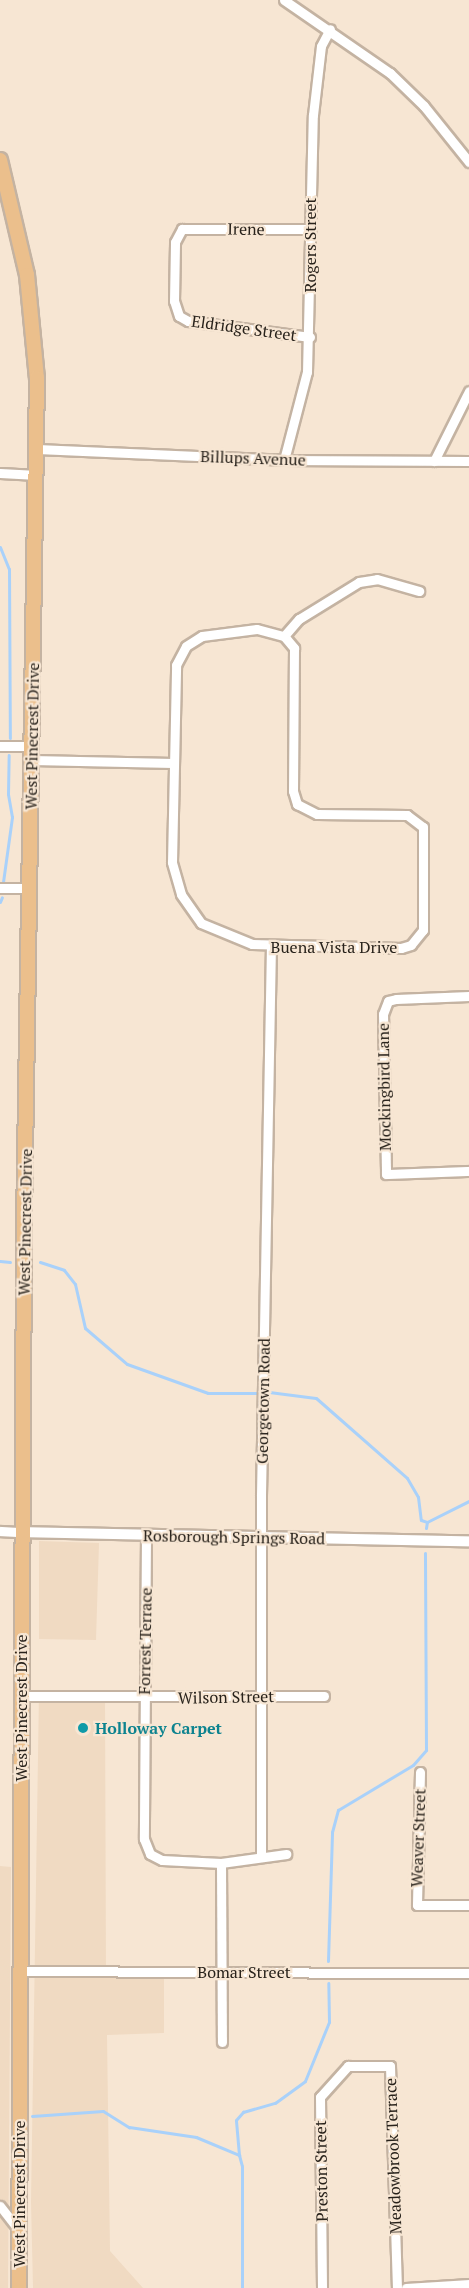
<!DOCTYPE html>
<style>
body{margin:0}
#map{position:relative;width:469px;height:2288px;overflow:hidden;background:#f7e6d3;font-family:"PT Serif",serif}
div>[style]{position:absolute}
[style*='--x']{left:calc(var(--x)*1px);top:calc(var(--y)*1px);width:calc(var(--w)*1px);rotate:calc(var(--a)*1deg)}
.built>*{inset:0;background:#f0dac2}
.stream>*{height:3px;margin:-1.5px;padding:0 1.5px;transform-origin:1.5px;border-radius:1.5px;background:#a9d1fa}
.roads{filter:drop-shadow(2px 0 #c4b3a2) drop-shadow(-2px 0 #c4b3a2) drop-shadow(0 2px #c4b3a2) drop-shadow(0 -2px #c4b3a2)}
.minor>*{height:9px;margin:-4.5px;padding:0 4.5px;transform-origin:4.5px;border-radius:4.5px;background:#fff}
.tertiary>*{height:10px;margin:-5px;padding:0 5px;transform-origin:5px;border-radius:5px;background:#fff}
.primary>*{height:14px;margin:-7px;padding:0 7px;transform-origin:7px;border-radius:7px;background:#ebbf8c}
.dots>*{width:16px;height:16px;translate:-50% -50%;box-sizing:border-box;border:3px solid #f7e6d3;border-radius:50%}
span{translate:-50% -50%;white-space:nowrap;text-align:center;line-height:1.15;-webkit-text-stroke:4.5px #f7e6d3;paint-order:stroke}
.street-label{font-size:16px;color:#28221b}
.culture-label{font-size:16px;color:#0d838f;font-weight:700}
.left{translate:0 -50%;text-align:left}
</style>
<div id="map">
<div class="built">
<i style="clip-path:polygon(39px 1541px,99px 1543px,96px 1640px,39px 1639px)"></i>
<i style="clip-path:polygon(39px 1692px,105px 1693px,106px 1977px,164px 1977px,164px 2033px,107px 2035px,110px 2251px,143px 2288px,33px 2288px,31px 2202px)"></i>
<i style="clip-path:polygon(0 1866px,11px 1867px,8px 2288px,0 2288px)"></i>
</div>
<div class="stream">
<i style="--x:0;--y:547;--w:24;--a:68"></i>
<i style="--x:9;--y:569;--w:169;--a:89.7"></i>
<i style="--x:3;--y:882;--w:66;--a:-82.1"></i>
<i style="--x:12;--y:817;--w:23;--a:-100"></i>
<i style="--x:8;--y:794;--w:39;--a:-89"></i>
<i style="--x:0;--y:902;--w:5;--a:-68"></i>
<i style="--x:0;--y:1261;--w:10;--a:6"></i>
<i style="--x:40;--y:1262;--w:25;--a:18"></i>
<i style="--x:64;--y:1270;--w:18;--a:52"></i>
<i style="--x:75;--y:1284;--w:45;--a:77.2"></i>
<i style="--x:85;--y:1328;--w:55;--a:40.6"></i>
<i style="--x:127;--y:1364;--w:86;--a:19.7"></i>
<i style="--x:208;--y:1393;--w:49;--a:0"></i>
<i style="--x:269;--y:1392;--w:47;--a:7.3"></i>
<i style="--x:316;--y:1398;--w:121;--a:41.3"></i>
<i style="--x:407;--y:1478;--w:22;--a:60"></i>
<i style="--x:418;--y:1497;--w:23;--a:83"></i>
<i style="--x:421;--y:1520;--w:6;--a:18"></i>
<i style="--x:426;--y:1528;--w:6;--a:-81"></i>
<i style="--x:427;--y:1522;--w:47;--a:-26.6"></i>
<i style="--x:328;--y:1961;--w:129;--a:-88.2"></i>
<i style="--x:332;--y:1832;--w:23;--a:-75"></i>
<i style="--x:338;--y:1810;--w:87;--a:-31"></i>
<i style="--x:413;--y:1765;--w:20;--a:-49"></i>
<i style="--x:426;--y:1750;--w:197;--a:-90.3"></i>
<i style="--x:32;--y:2116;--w:71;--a:-4"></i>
<i style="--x:103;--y:2111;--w:31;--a:32"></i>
<i style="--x:129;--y:2127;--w:68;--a:8.5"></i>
<i style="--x:196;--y:2137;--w:47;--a:22.7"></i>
<i style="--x:239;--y:2155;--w:11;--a:75"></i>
<i style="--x:242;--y:2166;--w:122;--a:90"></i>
<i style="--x:239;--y:2155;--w:35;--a:-95"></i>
<i style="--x:236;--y:2120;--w:11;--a:-49"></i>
<i style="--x:243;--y:2112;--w:33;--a:-16"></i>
<i style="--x:275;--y:2103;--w:37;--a:-36"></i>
<i style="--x:305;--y:2081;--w:64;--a:-67.9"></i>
<i style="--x:329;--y:2022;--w:39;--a:-91"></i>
</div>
<div class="roads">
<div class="minor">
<i style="--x:284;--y:0;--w:129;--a:34.6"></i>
<i style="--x:390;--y:73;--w:47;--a:44.1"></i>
<i style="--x:424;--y:106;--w:72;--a:51.2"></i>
<i style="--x:310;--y:337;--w:123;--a:-172.5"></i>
<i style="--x:188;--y:321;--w:10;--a:-151"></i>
<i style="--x:179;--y:316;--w:16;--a:-108"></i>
<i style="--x:174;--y:301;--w:59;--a:-89"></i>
<i style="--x:175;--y:242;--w:15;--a:-62"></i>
<i style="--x:182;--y:229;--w:128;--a:0"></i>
<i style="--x:37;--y:449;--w:247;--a:2.5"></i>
<i style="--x:284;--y:460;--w:185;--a:0.3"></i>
<i style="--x:284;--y:460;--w:91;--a:-75.4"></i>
<i style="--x:307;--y:372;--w:257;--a:-88.7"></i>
<i style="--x:313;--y:115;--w:69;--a:-83.4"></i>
<i style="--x:321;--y:46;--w:19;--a:-62"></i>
<i style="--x:434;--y:461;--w:78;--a:-63.4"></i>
<i style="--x:0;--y:473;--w:37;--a:3"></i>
<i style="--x:257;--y:629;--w:28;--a:15"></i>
<i style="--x:284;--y:636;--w:16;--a:50"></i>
<i style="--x:294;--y:648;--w:143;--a:90.4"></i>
<i style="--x:293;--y:791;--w:14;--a:73"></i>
<i style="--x:297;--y:804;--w:22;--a:27"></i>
<i style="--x:317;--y:814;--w:90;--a:0.6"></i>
<i style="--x:407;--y:815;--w:20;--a:37"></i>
<i style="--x:423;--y:827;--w:103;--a:90"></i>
<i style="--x:423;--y:930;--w:19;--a:129"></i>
<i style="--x:411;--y:945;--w:10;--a:163"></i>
<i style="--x:401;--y:948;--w:149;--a:-178.5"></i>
<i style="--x:252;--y:944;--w:55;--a:-157.6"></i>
<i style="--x:201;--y:923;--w:35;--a:-125"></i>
<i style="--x:181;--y:894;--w:33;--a:-106"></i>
<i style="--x:172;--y:862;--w:197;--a:-88.8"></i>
<i style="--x:176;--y:665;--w:21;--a:-62"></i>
<i style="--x:186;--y:646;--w:19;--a:-32"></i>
<i style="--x:202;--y:636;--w:55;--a:-7.3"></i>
<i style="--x:284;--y:636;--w:23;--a:-49"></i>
<i style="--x:299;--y:619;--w:70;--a:-31.7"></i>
<i style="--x:359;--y:582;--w:18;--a:-9"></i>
<i style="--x:377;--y:579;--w:44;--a:15.9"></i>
<i style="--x:0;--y:746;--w:32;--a:0"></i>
<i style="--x:32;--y:760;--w:141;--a:1.2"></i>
<i style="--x:0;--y:888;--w:29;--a:0"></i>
<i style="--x:469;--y:996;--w:73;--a:177.6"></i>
<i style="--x:396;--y:999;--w:8;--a:166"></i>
<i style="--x:388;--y:1001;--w:14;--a:111"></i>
<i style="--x:383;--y:1014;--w:160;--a:88.9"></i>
<i style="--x:386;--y:1174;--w:83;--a:-2.1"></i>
<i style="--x:0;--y:1531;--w:22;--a:3"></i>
<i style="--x:146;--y:1535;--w:304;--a:90.4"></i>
<i style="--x:144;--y:1839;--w:16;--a:68"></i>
<i style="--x:150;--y:1854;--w:13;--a:27"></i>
<i style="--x:162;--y:1860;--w:59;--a:2.9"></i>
<i style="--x:221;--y:1863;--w:66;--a:-7.9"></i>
<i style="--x:21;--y:1696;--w:303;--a:0"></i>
<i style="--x:420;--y:1772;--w:133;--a:91.3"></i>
<i style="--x:417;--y:1905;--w:52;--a:0"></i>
<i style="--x:261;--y:1857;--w:362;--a:-90"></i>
<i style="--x:261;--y:1495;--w:549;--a:-88.96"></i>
<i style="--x:221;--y:1863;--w:179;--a:89.7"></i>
<i style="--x:20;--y:1971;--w:449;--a:0.3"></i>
<i style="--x:0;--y:2206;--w:31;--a:52"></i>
<i style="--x:322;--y:2288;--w:191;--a:-90.6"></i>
<i style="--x:320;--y:2097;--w:42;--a:-47.9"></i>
<i style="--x:348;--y:2066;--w:42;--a:0"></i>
<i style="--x:390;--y:2066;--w:222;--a:88.2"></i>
<i style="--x:406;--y:2288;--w:63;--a:-3.6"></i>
</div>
<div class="tertiary">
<i style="--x:22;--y:1532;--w:447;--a:1.2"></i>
</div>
<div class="primary">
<i style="--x:0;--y:160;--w:118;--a:76.8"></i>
<i style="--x:27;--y:275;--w:103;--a:84.5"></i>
<i style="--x:37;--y:378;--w:850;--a:90.88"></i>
<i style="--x:24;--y:1228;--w:1060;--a:90.27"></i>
</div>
</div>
<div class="dots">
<i style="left:83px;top:1728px;background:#0f9aa8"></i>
</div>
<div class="street-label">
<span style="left:246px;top:229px;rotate:1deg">Irene</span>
<span style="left:310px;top:245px;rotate:-90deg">Rogers Street</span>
<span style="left:244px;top:328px;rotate:8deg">Eldridge Street</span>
<span style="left:253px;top:458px;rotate:2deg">Billups Avenue</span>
<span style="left:32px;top:736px;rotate:-89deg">West Pinecrest Drive</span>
<span style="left:334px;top:947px">Buena Vista Drive</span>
<span style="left:384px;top:1087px;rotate:-91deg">Mockingbird Lane</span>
<span style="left:25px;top:1222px;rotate:-89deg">West Pinecrest Drive</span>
<span style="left:263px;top:1401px;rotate:-89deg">Georgetown Road</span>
<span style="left:234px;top:1537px;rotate:1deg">Rosborough Springs Road</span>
<span style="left:145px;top:1641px;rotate:-89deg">Forrest Terrace</span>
<span style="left:226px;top:1697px;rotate:-1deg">Wilson Street</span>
<span style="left:21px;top:1708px;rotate:-90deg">West Pinecrest Drive</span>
<span style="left:418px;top:1838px;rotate:-88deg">Weaver Street</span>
<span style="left:244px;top:1972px">Bomar Street</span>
<span style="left:393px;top:2156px;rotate:-92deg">Meadowbrook Terrace</span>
<span style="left:321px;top:2171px;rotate:-91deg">Preston Street</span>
<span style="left:19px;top:2194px;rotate:-90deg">West Pinecrest Drive</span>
</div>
<div class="culture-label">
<span class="left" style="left:95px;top:1728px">Holloway Carpet</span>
</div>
</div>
